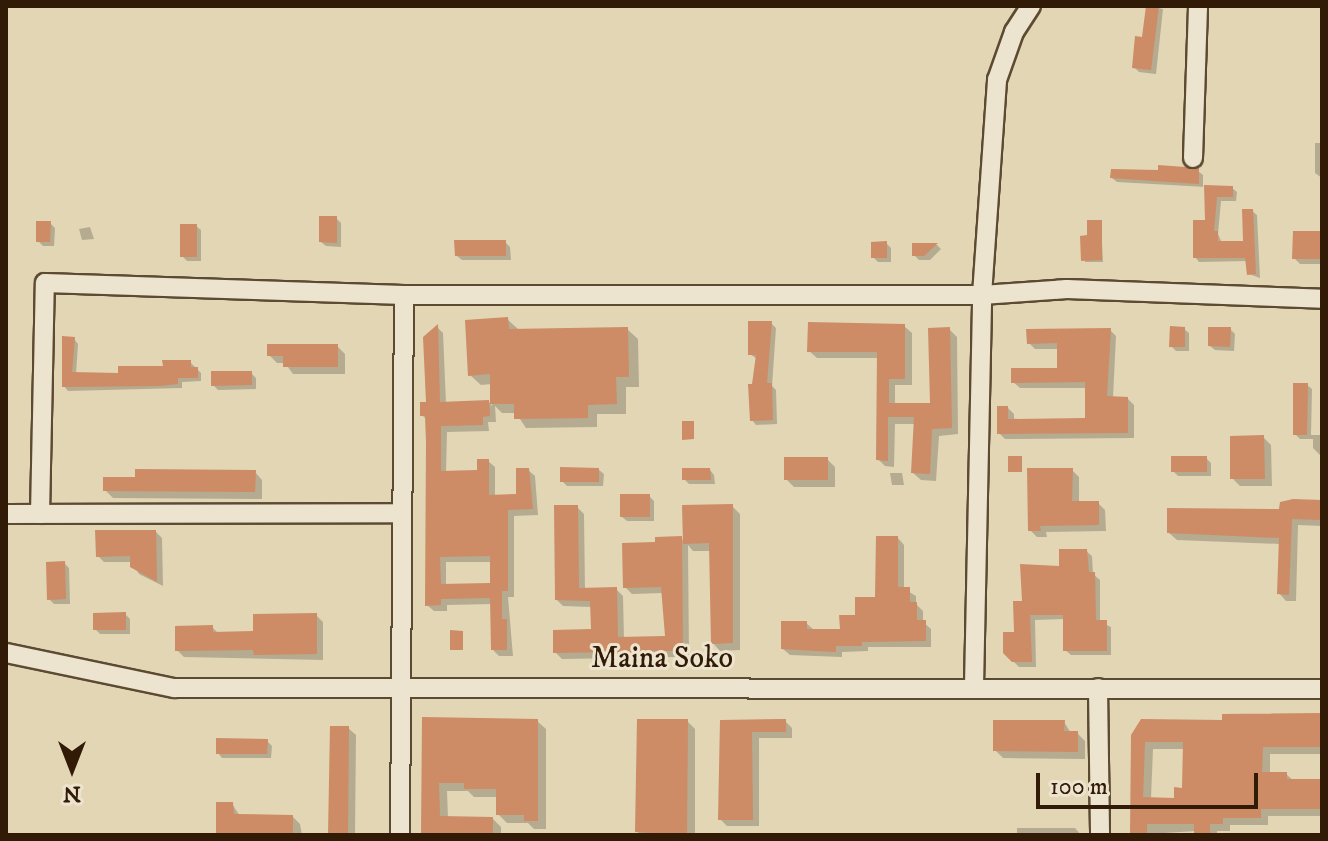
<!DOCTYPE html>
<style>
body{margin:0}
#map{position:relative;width:1328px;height:841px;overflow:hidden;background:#e2d6b5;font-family:"IM FELL DW Pica",serif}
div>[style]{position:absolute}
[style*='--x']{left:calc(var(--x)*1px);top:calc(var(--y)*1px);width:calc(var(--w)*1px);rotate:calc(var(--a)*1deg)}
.shadow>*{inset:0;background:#0003}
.building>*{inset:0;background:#cd8b66}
.roads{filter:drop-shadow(2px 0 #5d4a32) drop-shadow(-2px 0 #5d4a32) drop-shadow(0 2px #5d4a32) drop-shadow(0 -2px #5d4a32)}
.minor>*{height:18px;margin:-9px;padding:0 9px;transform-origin:9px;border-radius:9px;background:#ece4cf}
span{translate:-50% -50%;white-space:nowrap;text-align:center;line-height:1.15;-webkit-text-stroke:6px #ece4cf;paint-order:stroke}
.street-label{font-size:30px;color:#311b06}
.frame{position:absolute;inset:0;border:8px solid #311b06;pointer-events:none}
.north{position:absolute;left:32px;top:729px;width:80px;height:80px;-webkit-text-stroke:6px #ece4cf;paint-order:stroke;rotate:180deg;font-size:22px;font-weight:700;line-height:32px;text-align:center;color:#311b06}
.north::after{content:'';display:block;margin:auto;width:28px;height:36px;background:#311b06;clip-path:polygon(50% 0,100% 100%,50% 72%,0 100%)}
.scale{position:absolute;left:1036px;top:773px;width:222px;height:36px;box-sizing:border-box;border:4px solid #311b06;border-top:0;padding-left:10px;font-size:24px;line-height:28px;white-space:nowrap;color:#311b06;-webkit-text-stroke:6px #ece4cf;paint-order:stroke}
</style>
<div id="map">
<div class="shadow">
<i style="clip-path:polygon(1148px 6px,1163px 9px,1156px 74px,1139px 72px,1134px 67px,1143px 39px)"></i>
<i style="clip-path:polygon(1315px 143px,1322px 143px,1322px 178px,1315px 173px)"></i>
<i style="clip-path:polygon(1198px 171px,1203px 175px,1203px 187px,1232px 188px,1237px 192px,1236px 201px,1221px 201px,1218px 234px,1222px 243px,1245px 244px,1252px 211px,1257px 215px,1260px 278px,1249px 274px,1247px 261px,1199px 262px,1195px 257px,1207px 222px,1206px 187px,1117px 182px,1112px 178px)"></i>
<i style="clip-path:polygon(336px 218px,341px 223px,341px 247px,326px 246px,321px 242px)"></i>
<i style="clip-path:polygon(1101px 222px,1103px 262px,1085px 262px,1089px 237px)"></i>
<i style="clip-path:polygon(50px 223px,55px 228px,54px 246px,43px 246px,38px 241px)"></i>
<i style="clip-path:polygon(196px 226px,201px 230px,201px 261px,187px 261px,182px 256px)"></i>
<i style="clip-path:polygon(90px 227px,94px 239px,82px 240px,79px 229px)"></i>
<i style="clip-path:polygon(1322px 233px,1322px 264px,1300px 264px,1294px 258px)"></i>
<i style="clip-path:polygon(505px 242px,510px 247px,511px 260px,462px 260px,457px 256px)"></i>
<i style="clip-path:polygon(886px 243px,891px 248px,891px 262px,878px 262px,873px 257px)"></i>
<i style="clip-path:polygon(914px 245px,937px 245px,941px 249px,930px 260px,919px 260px,914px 255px)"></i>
<i style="clip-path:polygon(evenodd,507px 319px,518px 329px,627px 329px,638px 339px,639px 387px,626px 387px,626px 414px,597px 414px,597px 427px,526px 428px,516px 413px,502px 413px,495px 406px,496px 422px,488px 422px,489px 431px,447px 432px,446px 473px,479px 472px,488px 461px,495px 467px,495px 497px,518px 496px,528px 470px,535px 476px,538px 515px,514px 516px,514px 597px,508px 597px,513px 656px,499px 656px,493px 650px,492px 604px,447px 605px,447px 611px,434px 611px,427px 605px,427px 420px,422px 415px,428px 404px,437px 327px,443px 333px,446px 403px,489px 402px,492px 406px,492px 384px,481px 385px,470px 375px,507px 319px,446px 562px,492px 562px,492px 585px,446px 586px,446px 562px)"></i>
<i style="clip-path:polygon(771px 323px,776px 328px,772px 386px,776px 390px,777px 424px,756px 425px,752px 420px,757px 359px,750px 354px)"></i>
<i style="clip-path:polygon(904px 326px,912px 333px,912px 385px,895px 385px,895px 405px,932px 405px,949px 329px,957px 337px,958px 434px,939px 436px,936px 481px,921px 480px,913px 473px,916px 424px,895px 424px,894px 467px,885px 466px,878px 459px,879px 358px,817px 358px,809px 351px)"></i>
<i style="clip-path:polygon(1184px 329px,1189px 333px,1189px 351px,1176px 351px,1171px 346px)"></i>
<i style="clip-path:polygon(1230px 329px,1235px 334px,1234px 351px,1215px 350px,1210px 346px)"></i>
<i style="clip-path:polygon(1110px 330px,1116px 336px,1113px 398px,1128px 399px,1134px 405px,1134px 438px,1005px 439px,999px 433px,1008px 408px,1014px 414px,1014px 421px,1087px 420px,1087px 388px,1020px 388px,1013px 382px,1059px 370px,1059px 349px,1035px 349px,1029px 343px)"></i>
<i style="clip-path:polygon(74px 339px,78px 344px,76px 374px,120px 375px,190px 362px,201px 373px,201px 381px,182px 382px,182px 388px,68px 391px,64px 386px)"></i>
<i style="clip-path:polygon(337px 346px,345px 354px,345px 374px,293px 374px,285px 363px,277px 363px,269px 355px)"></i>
<i style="clip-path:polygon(251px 373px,256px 378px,256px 389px,218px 390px,213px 385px)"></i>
<i style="clip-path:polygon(1307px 385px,1312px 389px,1311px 435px,1322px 435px,1322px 457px,1313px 448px,1313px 439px,1300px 439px,1295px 434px)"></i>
<i style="clip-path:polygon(1263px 437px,1271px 445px,1272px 486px,1240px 486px,1232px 478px)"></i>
<i style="clip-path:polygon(1206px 458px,1211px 463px,1211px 476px,1178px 476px,1173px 471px)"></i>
<i style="clip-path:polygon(827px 459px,835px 467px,835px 487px,794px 487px,786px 479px)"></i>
<i style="clip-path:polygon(599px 470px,604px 474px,603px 486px,567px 486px,562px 481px)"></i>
<i style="clip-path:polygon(710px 470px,714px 475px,715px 484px,689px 484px,684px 479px)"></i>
<i style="clip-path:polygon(1072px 470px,1079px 477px,1079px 503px,1098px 503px,1105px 510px,1106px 531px,1046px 532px,1047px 537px,1037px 537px,1030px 530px)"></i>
<i style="clip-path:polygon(255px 472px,262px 480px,262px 499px,113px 498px,105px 490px)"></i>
<i style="clip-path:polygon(890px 473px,902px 473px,904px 485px,892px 485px)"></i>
<i style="clip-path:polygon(649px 496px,654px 501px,654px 521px,627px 521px,622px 517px)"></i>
<i style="clip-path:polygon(1322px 502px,1322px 526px,1298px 525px,1296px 601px,1286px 601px,1279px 593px,1280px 544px,1177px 540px,1169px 533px)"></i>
<i style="clip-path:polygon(732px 506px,740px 514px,740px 650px,720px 651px,713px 643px,711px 551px,693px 551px,688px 545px,689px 657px,659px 657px,659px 664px,629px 664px,623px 658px,562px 659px,555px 652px,593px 631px,592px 607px,563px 606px,557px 600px,577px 507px,584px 514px,585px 590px,616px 589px,623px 596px,624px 639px,667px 638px,663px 593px,632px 594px,625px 587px,657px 544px,681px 538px,685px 542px)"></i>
<i style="clip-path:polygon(156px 532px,162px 538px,163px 586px,139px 574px,132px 562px,104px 562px,98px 556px)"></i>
<i style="clip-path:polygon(898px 538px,904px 545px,904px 589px,916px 596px,916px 604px,923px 611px,923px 622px,931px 629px,931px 647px,868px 647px,868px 651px,842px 652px,842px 657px,790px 655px,783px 649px,806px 623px,813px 629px,842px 631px,877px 599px)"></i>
<i style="clip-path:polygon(6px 540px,8px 612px,6px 612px)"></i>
<i style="clip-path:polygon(1086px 551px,1092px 556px,1093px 574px,1100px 580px,1100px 622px,1111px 627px,1111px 655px,1071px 655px,1065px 650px,1065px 619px,1035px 620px,1036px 667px,1019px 667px,1005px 653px,1016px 634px,1024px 603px,1061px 568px)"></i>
<i style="clip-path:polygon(64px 563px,69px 568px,70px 604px,54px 604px,49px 599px)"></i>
<i style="clip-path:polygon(125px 614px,130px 619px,130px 634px,100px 634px,95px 629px)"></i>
<i style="clip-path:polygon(316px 615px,323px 622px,323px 660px,184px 657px,177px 650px,212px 627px,219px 634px,255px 633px)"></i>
<i style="clip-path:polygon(evenodd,1322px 715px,1322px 754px,1270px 754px,1270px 774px,1286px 774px,1294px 781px,1322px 781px,1322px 816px,1268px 816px,1268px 825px,1230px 825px,1230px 831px,1217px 831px,1217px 835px,1196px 835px,1196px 831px,1133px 835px,1133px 735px,1224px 722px,1322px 715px,1153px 749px,1185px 749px,1184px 790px,1176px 800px,1151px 799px,1153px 749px)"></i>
<i style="clip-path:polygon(424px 719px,537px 721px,546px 729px,546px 829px,534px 829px,528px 823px,507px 823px,498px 814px,498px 797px,474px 797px,468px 791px,447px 791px,448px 818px,493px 819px,501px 827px,501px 835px,423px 835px)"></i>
<i style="clip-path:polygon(687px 721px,695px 729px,695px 835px,641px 835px,637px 831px)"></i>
<i style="clip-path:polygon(785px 721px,792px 728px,792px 738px,759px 738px,759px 826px,727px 826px,720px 819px,722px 722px)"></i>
<i style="clip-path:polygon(1064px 722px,1071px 733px,1077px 733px,1085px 741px,1085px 759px,1003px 758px,995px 750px)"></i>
<i style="clip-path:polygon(348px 728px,356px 735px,355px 835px,330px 835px)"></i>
<i style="clip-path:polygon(267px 741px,272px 746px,271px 758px,222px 758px,218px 753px)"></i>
<i style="clip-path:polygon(232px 804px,240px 816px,293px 817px,300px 824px,302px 835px,218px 835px)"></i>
<i style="clip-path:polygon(1017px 828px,1075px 828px,1081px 835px,1017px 835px)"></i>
</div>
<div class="building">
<i style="clip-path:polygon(1146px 6px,1159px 6px,1151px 70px,1132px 68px,1135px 36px,1142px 37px)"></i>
<i style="clip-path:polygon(1158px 165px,1199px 168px,1199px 184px,1110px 178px,1111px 169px,1158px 170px)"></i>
<i style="clip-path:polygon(1204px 185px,1233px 186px,1233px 197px,1217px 197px,1214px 231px,1218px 231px,1218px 241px,1243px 241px,1242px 209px,1253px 209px,1256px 274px,1247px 275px,1245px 258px,1193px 258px,1193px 220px,1205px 220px)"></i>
<i style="clip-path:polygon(319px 216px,337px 216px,337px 243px,319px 242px)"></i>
<i style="clip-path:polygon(1087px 220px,1102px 220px,1102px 260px,1081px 261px,1080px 236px,1087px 235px)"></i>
<i style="clip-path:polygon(36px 221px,51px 221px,50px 242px,36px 242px)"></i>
<i style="clip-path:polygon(180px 224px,197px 224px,197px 257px,180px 257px)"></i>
<i style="clip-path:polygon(1293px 231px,1322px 231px,1322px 259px,1292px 259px)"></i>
<i style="clip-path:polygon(454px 240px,506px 240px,506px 256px,455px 256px)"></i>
<i style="clip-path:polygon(887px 241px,887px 258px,871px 258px,871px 242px)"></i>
<i style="clip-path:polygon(912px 243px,938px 243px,924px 256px,912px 256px)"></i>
<i style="clip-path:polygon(508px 317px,509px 329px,628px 327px,629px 377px,616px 377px,617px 404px,588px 405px,588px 418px,514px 419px,514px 404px,490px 404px,490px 374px,468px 376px,465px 320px)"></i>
<i style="clip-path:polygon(748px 321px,772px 321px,767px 383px,772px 383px,773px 420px,750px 421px,748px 384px,752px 384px,756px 355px,748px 355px)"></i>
<i style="clip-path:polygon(808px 322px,905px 324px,905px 379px,889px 379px,889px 403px,930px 403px,928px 328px,950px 327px,952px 428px,932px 429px,930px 474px,911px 473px,914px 417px,888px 417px,888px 461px,876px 460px,877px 352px,807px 352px)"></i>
<i style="clip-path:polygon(evenodd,438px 324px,440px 402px,489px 400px,490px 416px,483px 417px,483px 425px,441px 426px,441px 471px,477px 470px,477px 459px,489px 459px,489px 495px,516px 494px,516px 468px,529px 468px,533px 509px,508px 510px,508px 591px,502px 591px,502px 619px,507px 619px,507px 650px,491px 650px,490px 598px,441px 599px,441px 605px,425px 606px,426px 442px,425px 416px,420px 416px,420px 402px,426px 402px,423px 337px,438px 324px,490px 556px,490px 583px,441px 584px,440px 557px,490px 556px)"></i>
<i style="clip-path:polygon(1170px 326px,1185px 327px,1185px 347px,1169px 347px)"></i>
<i style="clip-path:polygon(1208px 327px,1231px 327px,1230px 347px,1208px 346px)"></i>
<i style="clip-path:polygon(1111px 328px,1107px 396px,1128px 397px,1128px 433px,997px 434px,997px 406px,1008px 406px,1008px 419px,1085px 418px,1085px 382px,1011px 383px,1011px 368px,1057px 368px,1057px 343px,1027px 344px,1026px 329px)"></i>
<i style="clip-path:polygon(62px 336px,75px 337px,72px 372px,118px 373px,118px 366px,163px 366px,162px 360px,191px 360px,191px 367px,198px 367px,198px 378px,178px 378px,178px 384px,159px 386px,62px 387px)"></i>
<i style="clip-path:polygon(267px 344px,338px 344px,338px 367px,283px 367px,283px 356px,267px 356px)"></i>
<i style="clip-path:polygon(211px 371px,252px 371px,252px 385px,211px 386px)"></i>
<i style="clip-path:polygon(1293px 383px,1308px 383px,1307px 435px,1293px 435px)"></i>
<i style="clip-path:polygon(682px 421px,694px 421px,694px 439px,682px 440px)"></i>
<i style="clip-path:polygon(1264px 435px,1265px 479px,1230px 479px,1230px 436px)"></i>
<i style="clip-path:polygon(1008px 456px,1022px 456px,1022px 472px,1008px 472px)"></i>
<i style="clip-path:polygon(1171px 456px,1207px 456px,1207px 472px,1171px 472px)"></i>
<i style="clip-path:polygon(784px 457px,828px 457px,828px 480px,784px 480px)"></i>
<i style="clip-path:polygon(560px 467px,599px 468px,599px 482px,560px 482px)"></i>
<i style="clip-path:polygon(682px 468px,710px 468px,711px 480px,682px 480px)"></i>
<i style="clip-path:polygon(1027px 468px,1073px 468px,1072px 501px,1099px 501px,1099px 525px,1040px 526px,1041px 531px,1028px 531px)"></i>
<i style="clip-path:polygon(135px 469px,256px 470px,255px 492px,103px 491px,103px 477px,135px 477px)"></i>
<i style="clip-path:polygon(620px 494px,650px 494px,650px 517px,620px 517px)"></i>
<i style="clip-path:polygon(1293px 499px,1322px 500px,1322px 520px,1292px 519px,1289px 595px,1277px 594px,1279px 538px,1167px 533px,1167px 508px,1279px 509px,1280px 502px)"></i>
<i style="clip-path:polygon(733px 504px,733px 643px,711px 644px,709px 543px,683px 544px,682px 505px)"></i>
<i style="clip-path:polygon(554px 505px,578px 505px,579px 588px,617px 587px,618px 637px,665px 636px,661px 587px,623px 588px,622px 543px,655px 542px,655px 537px,682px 536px,683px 651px,653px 651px,653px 658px,621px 658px,620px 652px,553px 653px,553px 630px,591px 629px,590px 601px,555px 600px)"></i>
<i style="clip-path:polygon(95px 530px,156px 530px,157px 582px,130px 567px,130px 556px,96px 557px)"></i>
<i style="clip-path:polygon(876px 536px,898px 536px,898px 587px,910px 587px,910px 602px,917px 602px,917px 620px,926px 620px,926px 641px,862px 642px,862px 646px,836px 646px,836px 652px,781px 649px,781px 621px,807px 621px,807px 629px,840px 629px,839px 615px,855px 615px,855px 597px,875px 597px)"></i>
<i style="clip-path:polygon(1059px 549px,1087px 549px,1089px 572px,1095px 572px,1096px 620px,1107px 620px,1107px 651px,1063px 651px,1063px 615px,1030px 615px,1032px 662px,1012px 662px,1003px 653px,1003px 632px,1014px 632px,1013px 601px,1022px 601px,1020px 564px,1059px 566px)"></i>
<i style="clip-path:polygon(65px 561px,66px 599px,47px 600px,46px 562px)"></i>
<i style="clip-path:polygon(126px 612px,126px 630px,93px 630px,93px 613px)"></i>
<i style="clip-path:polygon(317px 613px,317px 654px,254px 655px,253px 650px,175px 651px,175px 626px,213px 625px,213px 632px,253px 631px,253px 614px)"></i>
<i style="clip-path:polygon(450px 630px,463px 631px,463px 650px,450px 650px)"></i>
<i style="clip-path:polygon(evenodd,1322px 713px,1322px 747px,1263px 747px,1262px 772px,1287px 772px,1287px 779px,1322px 779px,1322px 809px,1261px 809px,1261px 818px,1223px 818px,1223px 824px,1210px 824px,1210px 835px,1194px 835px,1194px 824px,1147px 824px,1147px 835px,1130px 835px,1131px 735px,1141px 719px,1222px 720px,1222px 714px,1322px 713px,1145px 742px,1183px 742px,1182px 788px,1174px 787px,1174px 798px,1143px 797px,1145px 742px)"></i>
<i style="clip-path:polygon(422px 717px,538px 719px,538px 821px,524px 821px,524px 815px,496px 815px,496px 789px,464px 789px,464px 783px,439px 783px,440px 816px,493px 817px,493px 835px,421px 835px)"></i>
<i style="clip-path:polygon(637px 719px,688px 719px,687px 835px,635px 832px)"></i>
<i style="clip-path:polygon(786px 719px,786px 732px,752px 732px,753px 820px,718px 820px,720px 720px)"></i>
<i style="clip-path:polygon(993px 720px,1065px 720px,1064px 731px,1078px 731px,1078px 752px,993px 751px)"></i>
<i style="clip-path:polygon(330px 726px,349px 726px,348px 835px,328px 835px)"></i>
<i style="clip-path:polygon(216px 738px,268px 739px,267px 754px,216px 754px)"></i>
<i style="clip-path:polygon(216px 802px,233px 802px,234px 814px,293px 815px,293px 835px,216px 835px)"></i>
</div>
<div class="roads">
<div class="minor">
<i style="--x:1193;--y:158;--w:152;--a:-88.1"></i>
<i style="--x:6;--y:514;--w:396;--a:-0.1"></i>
<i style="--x:40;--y:514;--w:231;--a:-88.8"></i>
<i style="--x:45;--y:283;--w:359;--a:1.9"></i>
<i style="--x:404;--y:295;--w:578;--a:0"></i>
<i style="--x:982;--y:295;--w:85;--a:-4"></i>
<i style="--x:1067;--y:289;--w:255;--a:2.2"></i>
<i style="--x:6;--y:653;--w:172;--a:11.8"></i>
<i style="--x:174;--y:688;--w:1148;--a:0.05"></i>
<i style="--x:974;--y:686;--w:391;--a:-88.8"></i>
<i style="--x:982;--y:295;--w:216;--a:-86"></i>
<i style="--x:997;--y:80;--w:51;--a:-70.5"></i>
<i style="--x:1014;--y:32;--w:31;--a:-57"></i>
<i style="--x:1098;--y:688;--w:147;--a:89.2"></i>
<i style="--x:400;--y:835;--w:540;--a:-89.58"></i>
</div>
</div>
<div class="street-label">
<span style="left:662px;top:659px">Maina Soko</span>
</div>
<div class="frame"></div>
<div class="north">N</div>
<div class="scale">100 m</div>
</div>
